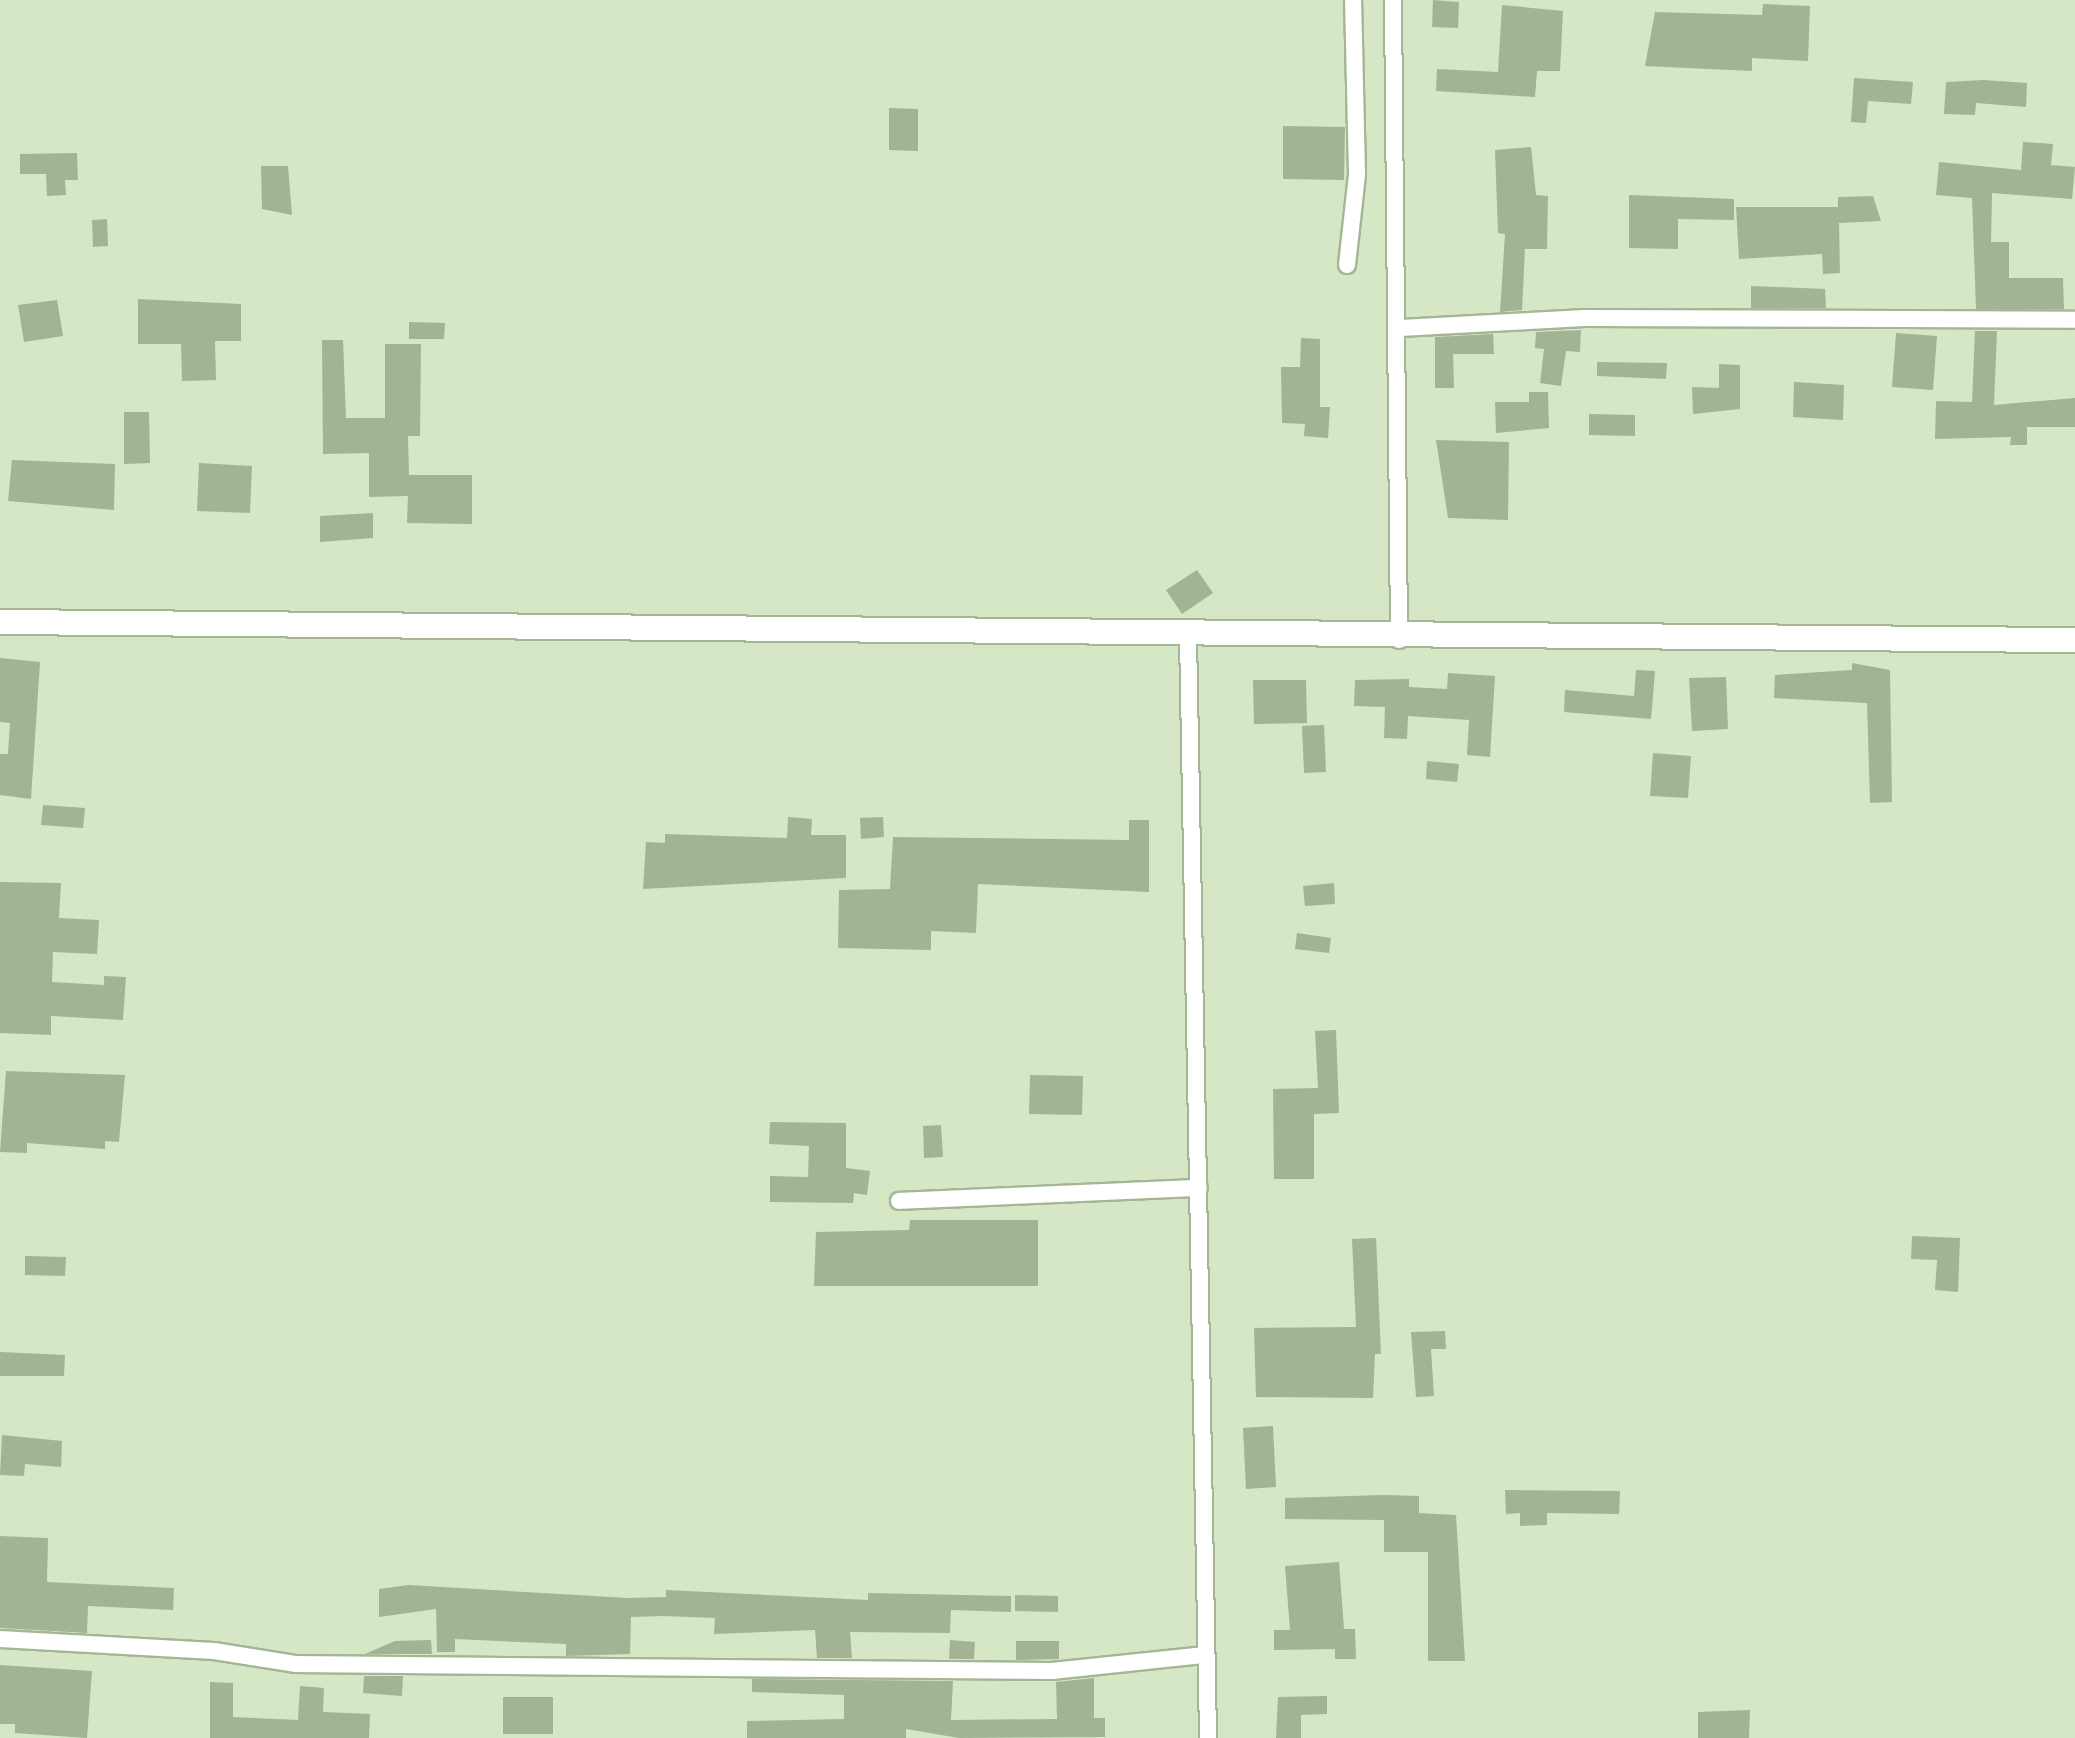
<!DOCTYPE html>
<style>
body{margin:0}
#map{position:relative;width:2075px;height:1738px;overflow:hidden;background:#d5e7c4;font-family:Jost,sans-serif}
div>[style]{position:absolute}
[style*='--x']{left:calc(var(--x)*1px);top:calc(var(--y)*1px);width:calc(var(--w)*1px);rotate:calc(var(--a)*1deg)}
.building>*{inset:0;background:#a2b493}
.roads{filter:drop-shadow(2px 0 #a4b695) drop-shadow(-2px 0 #a4b695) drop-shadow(0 2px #a4b695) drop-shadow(0 -2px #a4b695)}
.street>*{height:16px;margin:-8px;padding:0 8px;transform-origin:8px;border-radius:8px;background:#fff}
.secondary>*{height:24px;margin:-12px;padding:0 12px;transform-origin:12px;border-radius:12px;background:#fff}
span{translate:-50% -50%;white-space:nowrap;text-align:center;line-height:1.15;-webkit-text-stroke:7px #e2f4d1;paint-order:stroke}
</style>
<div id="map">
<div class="building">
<i style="clip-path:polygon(1433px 0,1459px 2px,1458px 28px,1432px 27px)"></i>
<i style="clip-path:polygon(1763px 4px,1810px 6px,1808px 61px,1752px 58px,1752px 71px,1645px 66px,1655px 12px,1762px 15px)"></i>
<i style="clip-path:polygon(1502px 5px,1563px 11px,1560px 71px,1537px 71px,1535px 97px,1436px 91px,1437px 69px,1498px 72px)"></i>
<i style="clip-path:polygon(1854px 78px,1913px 82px,1911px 104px,1868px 101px,1866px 123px,1851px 122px)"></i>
<i style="clip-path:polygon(1983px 80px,2027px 83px,2026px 107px,1976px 103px,1975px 115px,1944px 114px,1946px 82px)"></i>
<i style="clip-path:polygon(889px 108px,918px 109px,918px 151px,889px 150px)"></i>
<i style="clip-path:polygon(1283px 126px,1345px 127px,1344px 180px,1283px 179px)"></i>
<i style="clip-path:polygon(2023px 142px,2053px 144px,2051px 165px,2075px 167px,2072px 199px,1992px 193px,1991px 242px,2009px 242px,2009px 278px,2063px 278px,2064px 309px,1976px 309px,1972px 198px,1936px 195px,1939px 162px,2021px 170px)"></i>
<i style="clip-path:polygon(1531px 147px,1536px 195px,1548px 196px,1547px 249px,1525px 249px,1522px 310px,1500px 312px,1505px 234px,1498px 233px,1495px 150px)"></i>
<i style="clip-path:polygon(77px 153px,78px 180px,65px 180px,66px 195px,47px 196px,46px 174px,20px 174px,20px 154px)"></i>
<i style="clip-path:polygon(261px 166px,288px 166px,292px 215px,262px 209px)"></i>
<i style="clip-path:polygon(1629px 195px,1734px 199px,1734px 220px,1678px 219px,1678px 249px,1629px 248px)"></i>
<i style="clip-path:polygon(1873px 196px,1881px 221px,1839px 223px,1840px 273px,1823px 274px,1822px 254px,1739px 259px,1736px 207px,1838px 207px,1838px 197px)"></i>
<i style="clip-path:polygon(107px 219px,108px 246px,93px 247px,92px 220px)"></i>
<i style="clip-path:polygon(1751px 286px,1825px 289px,1826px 308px,1751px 308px)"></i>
<i style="clip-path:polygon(138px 299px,241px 304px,241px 341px,215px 341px,216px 380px,182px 381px,181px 344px,138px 344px)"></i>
<i style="clip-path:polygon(57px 300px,63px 336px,24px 342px,18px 305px)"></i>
<i style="clip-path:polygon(409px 322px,445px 323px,444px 339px,409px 339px)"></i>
<i style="clip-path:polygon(1581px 330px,1580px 352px,1566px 351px,1561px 386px,1540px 383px,1544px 349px,1535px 348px,1536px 332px)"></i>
<i style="clip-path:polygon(1975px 331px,1997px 331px,1994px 405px,2075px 398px,2075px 427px,2027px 427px,2027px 445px,2010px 445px,2011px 437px,1935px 439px,1936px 401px,1972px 402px)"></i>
<i style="clip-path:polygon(1896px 333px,1937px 336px,1933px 390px,1892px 387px)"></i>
<i style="clip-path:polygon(1493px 334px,1494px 354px,1453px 354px,1454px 388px,1435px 388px,1435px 337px)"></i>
<i style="clip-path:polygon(1301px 338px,1320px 339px,1320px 407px,1330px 407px,1328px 438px,1304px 436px,1305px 424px,1282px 423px,1281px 367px,1300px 367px)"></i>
<i style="clip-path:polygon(322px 340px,343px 340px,346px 418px,385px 418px,385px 344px,421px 344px,420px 436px,408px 436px,409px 475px,472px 475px,472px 524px,407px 523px,408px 496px,369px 497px,369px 453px,323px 454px)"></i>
<i style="clip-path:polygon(1597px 362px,1667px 363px,1666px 379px,1597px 376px)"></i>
<i style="clip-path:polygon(1719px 364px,1740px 365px,1740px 409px,1693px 414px,1692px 387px,1719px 388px)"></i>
<i style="clip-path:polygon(1794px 382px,1844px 385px,1843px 420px,1793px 417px)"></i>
<i style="clip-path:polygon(1529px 392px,1548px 392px,1549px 428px,1496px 433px,1495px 402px,1529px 402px)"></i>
<i style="clip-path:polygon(124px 412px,149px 412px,150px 463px,124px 464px)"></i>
<i style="clip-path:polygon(1589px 414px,1635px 415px,1635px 436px,1589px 435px)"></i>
<i style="clip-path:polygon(1436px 440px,1509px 442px,1508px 520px,1448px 518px)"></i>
<i style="clip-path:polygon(12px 460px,115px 464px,114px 510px,8px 501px)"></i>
<i style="clip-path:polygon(199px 463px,252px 466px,250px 513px,197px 511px)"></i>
<i style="clip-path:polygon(373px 513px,373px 538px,320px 542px,320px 516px)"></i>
<i style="clip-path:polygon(1197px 570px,1213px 593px,1182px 614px,1166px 590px)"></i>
<i style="clip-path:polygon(0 658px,40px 662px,31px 799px,0 795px,0 754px,8px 754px,10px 723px,0 722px)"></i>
<i style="clip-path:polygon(1852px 663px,1890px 670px,1892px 802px,1870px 803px,1867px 703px,1774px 698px,1775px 675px,1852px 670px)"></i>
<i style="clip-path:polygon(1636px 670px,1655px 671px,1651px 719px,1564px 712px,1565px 690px,1634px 696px)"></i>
<i style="clip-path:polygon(1448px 673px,1495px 676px,1490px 757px,1467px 755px,1469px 720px,1408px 716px,1407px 739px,1384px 738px,1385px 707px,1354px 706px,1355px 680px,1409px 679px,1409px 687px,1447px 689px)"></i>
<i style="clip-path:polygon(1726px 677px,1728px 729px,1692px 731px,1689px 678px)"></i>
<i style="clip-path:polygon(1253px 680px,1306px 680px,1307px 723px,1254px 724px)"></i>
<i style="clip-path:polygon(1324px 725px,1326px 772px,1304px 773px,1302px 726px)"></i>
<i style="clip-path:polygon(1653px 753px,1691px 756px,1688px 798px,1650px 796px)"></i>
<i style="clip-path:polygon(1427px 761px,1459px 764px,1457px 782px,1426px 779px)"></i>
<i style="clip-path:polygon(43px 805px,85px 808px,83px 828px,41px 825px)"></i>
<i style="clip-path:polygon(788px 817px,812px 819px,811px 835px,846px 835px,846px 878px,643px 889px,646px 842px,665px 843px,665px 834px,787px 838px)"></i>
<i style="clip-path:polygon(883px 817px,884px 837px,861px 839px,860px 818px)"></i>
<i style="clip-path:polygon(1129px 820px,1149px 820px,1149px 892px,978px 884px,976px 933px,931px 931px,931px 950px,838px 948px,839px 890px,890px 889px,893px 837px,1129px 840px)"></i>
<i style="clip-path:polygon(0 882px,61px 883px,59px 918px,99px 920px,97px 954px,53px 952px,52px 982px,104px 985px,104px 976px,126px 977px,123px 1020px,51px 1016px,51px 1035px,0 1033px)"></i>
<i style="clip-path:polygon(1334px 883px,1335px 904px,1305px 906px,1303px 886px)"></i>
<i style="clip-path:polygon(1297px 933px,1331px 938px,1329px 953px,1295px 949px)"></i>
<i style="clip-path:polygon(1336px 1030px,1339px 1113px,1314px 1114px,1314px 1179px,1274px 1179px,1273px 1089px,1318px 1088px,1315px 1031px)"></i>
<i style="clip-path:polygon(6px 1071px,125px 1075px,119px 1142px,105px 1141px,105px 1149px,27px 1143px,27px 1153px,0 1152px)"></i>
<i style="clip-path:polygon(1030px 1075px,1083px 1076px,1082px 1115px,1029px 1114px)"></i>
<i style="clip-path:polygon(770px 1122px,846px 1123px,846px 1168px,870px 1171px,867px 1195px,854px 1193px,853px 1203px,770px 1202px,770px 1176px,808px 1177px,809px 1146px,769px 1144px)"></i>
<i style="clip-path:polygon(941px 1125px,943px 1157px,924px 1158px,923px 1126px)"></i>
<i style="clip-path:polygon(910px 1220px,1038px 1220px,1038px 1286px,814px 1286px,816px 1232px,909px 1230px)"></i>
<i style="clip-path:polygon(1912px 1236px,1960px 1238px,1958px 1292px,1935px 1290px,1937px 1260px,1911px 1259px)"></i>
<i style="clip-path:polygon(1376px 1238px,1381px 1354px,1375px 1354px,1373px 1398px,1256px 1397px,1254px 1328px,1356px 1327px,1352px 1239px)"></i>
<i style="clip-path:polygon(25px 1256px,66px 1257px,65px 1276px,25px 1275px)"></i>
<i style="clip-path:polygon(1445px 1331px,1446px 1349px,1431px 1349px,1434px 1396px,1416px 1397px,1411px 1332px)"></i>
<i style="clip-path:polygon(0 1352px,65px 1355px,64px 1376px,0 1376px)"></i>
<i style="clip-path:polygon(1273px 1426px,1276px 1487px,1246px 1489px,1243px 1428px)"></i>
<i style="clip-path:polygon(2px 1435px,62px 1441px,61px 1467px,25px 1464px,24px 1476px,0 1475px)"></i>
<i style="clip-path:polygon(1505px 1490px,1620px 1491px,1619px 1514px,1547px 1513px,1547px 1525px,1520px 1526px,1520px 1513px,1506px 1514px)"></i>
<i style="clip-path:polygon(1384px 1495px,1419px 1496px,1419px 1513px,1456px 1515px,1465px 1661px,1428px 1661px,1428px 1552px,1384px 1552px,1384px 1520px,1285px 1519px,1285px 1498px)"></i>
<i style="clip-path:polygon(0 1536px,48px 1538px,47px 1582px,174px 1588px,173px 1610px,88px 1606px,87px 1633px,0 1628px)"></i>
<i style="clip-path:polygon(1339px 1562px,1344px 1629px,1355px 1629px,1356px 1659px,1335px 1659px,1335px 1649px,1274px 1650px,1274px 1630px,1290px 1630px,1285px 1566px)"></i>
<i style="clip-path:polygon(409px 1585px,628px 1598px,666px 1597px,666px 1590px,868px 1600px,868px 1593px,1011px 1596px,1011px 1612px,951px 1610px,950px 1633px,850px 1632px,852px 1658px,817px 1658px,815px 1630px,714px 1634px,715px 1618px,663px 1616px,631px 1617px,630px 1654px,566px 1656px,566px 1644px,455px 1639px,455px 1652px,437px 1652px,436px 1609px,379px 1617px,379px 1589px)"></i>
<i style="clip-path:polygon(1015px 1595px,1058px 1596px,1058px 1612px,1015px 1611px)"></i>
<i style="clip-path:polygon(431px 1640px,432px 1654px,365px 1654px,395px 1641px)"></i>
<i style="clip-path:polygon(950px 1640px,975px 1642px,974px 1659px,949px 1659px)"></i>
<i style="clip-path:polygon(1016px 1641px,1059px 1641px,1059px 1659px,1016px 1660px)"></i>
<i style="clip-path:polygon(0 1665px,92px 1671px,87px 1738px,15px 1733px,15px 1724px,0 1724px)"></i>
<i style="clip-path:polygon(364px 1676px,403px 1676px,402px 1696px,363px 1693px)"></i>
<i style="clip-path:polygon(1094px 1678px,1094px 1718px,1105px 1718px,1105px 1737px,959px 1738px,906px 1729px,906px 1738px,747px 1738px,747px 1721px,844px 1719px,844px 1695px,752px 1692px,752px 1679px,953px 1681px,951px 1720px,1057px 1719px,1056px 1682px)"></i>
<i style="clip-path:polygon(210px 1682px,233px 1683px,233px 1717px,298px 1720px,300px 1686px,324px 1688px,323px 1712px,370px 1714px,369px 1738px,210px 1738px)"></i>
<i style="clip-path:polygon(1327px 1696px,1327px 1714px,1301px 1715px,1301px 1738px,1276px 1738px,1278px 1697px)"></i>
<i style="clip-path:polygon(503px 1697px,553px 1697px,553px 1734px,503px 1734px)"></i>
<i style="clip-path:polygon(1750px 1710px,1749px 1738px,1698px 1738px,1698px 1712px)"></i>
</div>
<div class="roads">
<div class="street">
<i style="--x:1393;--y:0;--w:640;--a:89.46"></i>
<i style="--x:1347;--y:265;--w:92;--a:-83.7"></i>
<i style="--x:1357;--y:174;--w:174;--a:-91.3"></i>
<i style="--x:1400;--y:328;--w:185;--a:-3.1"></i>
<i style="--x:1585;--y:318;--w:490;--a:0.2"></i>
<i style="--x:1188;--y:634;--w:1104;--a:88.96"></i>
<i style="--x:899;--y:1201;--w:300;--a:-2.5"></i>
<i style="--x:0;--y:1639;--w:214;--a:3.2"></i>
<i style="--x:214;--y:1651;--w:82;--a:9.1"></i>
<i style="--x:295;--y:1664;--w:757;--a:0.53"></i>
<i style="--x:1052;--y:1671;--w:154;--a:-6"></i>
</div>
<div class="secondary">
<i style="--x:0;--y:622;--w:2075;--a:0.5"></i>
</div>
</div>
</div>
